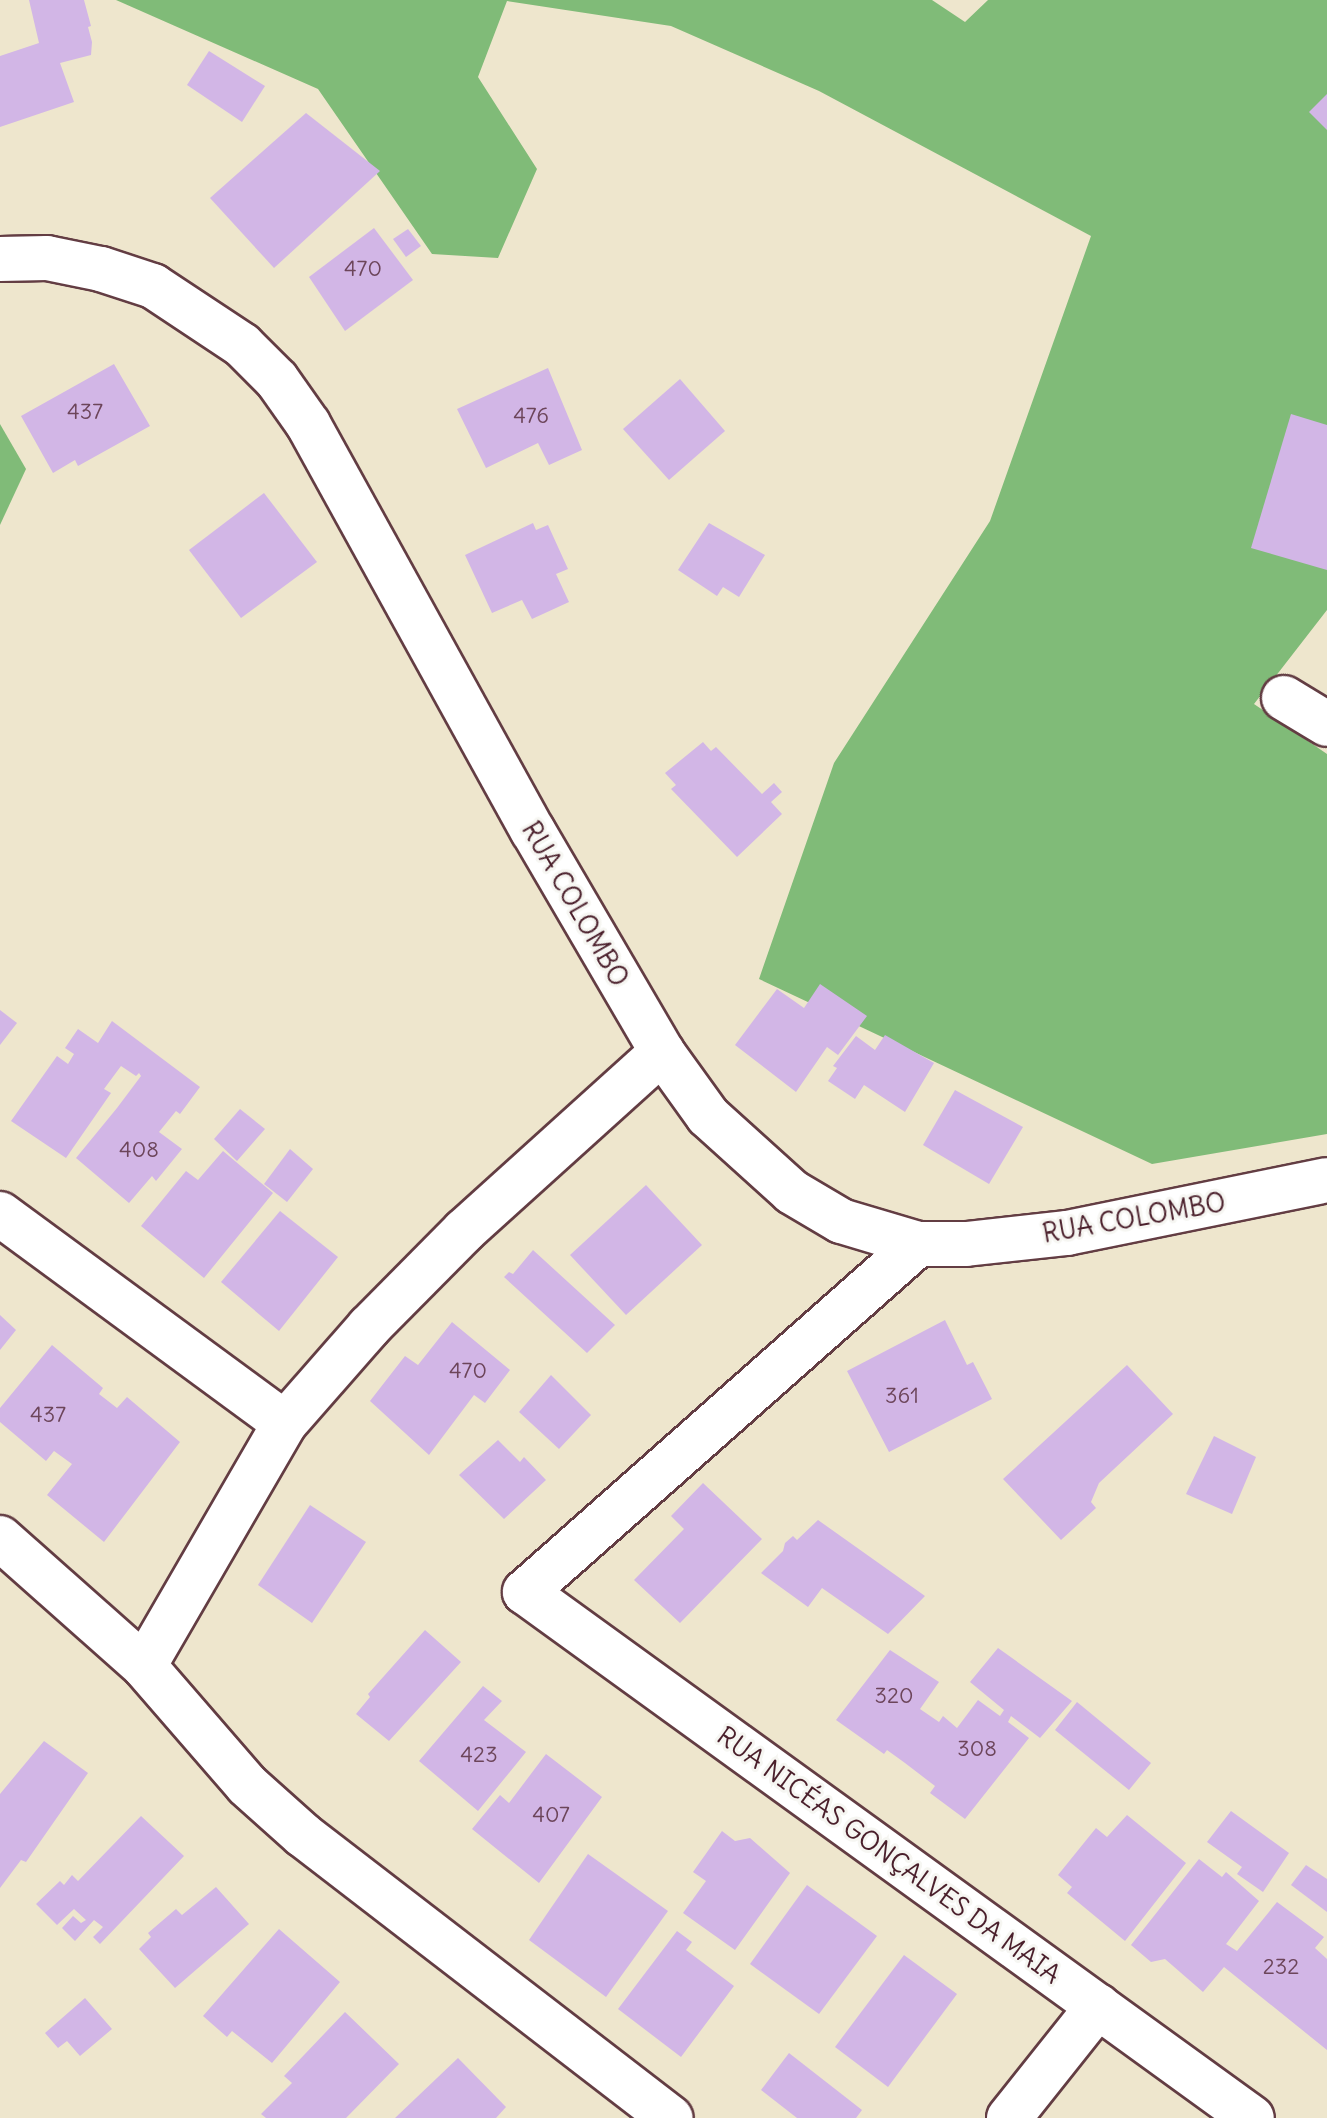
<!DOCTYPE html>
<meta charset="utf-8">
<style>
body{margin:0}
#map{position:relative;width:1327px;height:2118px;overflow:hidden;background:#eee6cd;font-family:Delius,sans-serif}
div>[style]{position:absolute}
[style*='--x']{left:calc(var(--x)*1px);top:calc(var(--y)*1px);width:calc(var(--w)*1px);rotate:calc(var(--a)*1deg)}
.forest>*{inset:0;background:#80bb78}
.building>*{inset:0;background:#d2b6e6}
.roads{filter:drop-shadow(2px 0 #633d43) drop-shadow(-2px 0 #633d43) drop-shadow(0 2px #633d43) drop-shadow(0 -2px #633d43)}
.minor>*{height:44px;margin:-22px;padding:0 22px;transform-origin:22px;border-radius:22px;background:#fff}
.tertiary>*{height:44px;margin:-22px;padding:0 22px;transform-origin:22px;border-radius:22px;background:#fff}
span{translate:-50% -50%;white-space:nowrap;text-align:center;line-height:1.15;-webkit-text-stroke:6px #f6f6f2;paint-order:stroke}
.number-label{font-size:22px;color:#6c455a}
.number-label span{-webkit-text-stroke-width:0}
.street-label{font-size:26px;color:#4a1f2b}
</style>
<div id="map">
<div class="forest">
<i style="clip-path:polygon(116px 0,932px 0,965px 22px,988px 0,1327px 0,1327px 610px,1254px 704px,1327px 754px,1327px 1134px,1152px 1164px,759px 979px,834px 763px,990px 521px,1091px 236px,819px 91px,671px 26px,507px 1px,478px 77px,537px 169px,498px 258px,432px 254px,318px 89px)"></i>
<i style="clip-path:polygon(0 424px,26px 469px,0 525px)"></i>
</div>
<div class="building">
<i style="clip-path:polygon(29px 0,84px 0,91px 26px,88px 27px,92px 42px,91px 55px,60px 63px,74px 102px,0 127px,0 56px,39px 43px)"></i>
<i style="clip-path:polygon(209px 51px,265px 86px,242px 122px,187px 85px)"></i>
<i style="clip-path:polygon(1327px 94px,1327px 130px,1309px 112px)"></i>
<i style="clip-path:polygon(306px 113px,380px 171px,274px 268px,210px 198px)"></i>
<i style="clip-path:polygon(374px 228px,413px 280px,345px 331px,309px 277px)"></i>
<i style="clip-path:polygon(408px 229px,421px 246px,406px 257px,393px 239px)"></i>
<i style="clip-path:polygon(114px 364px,150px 426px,78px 466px,75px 460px,53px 473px,21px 416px)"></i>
<i style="clip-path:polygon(548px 368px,582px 450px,549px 465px,538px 443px,486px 468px,457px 409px)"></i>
<i style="clip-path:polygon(680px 379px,725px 431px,669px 480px,623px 429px)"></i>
<i style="clip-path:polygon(1291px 414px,1327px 425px,1327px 570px,1251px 548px)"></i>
<i style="clip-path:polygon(264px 493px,317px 562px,241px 618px,189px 550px)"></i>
<i style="clip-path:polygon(533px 523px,536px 530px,548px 525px,568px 569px,556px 574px,569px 602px,532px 619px,522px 600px,492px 613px,465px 555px)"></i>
<i style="clip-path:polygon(709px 523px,765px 555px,739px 597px,723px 587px,717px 596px,678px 570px)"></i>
<i style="clip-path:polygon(703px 742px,711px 751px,716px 747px,762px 794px,774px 783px,782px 792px,771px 802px,782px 814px,737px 857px,671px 789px,676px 785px,665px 773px)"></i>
<i style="clip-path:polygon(820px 984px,867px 1016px,838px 1055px,827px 1047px,796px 1092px,735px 1045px,777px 989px,804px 1008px)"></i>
<i style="clip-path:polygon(0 1010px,17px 1023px,0 1045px)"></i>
<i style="clip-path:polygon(112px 1021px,200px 1087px,180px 1114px,176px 1111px,159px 1132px,182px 1149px,156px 1181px,152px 1176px,129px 1203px,76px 1158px,117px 1108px,141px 1076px,139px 1073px,136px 1076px,121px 1066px,104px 1089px,111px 1093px,66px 1158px,11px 1121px,57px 1056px,68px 1064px,74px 1054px,65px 1048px,78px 1029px,98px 1043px)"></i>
<i style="clip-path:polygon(885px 1035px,934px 1063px,905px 1112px,864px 1085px,855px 1099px,828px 1081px,837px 1068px,833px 1066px,856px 1036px,875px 1050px)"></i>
<i style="clip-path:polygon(955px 1090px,1023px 1127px,989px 1184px,923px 1145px)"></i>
<i style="clip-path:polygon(240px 1109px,265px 1129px,237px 1161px,214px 1139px)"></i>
<i style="clip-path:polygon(290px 1149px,313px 1169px,287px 1202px,264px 1184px)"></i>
<i style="clip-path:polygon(223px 1151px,273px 1193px,204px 1278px,141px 1226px,186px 1171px,198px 1180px)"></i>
<i style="clip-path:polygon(646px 1185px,702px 1245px,626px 1315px,570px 1255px)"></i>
<i style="clip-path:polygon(280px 1211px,338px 1257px,279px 1331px,221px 1282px)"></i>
<i style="clip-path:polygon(533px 1250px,615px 1325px,587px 1353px,504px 1277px,509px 1272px,513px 1274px)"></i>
<i style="clip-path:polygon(0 1315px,16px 1330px,0 1350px)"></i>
<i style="clip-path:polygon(945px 1320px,967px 1365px,973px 1362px,992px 1399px,889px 1452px,847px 1371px)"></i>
<i style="clip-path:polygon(452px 1322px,510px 1370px,485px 1403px,474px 1395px,429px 1455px,370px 1401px,405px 1356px,418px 1365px)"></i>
<i style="clip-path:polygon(52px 1345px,103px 1388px,99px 1394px,117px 1408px,127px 1397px,180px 1442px,104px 1542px,47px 1495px,72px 1464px,54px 1451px,46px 1461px,0 1422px,0 1408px)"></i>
<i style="clip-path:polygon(1127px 1365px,1173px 1414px,1099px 1483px,1091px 1502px,1096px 1508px,1061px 1540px,1003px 1479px)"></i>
<i style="clip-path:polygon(551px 1375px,591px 1415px,559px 1449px,519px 1412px)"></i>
<i style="clip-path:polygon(1214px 1436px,1256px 1457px,1232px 1514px,1186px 1494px)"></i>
<i style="clip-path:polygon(498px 1440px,520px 1462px,524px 1457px,546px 1480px,504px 1519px,459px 1475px)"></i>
<i style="clip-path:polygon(703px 1483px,762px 1539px,680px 1623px,634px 1580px,684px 1529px,671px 1516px)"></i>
<i style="clip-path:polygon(310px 1505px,366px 1542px,312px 1623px,258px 1585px)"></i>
<i style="clip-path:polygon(818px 1520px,925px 1596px,888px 1634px,822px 1588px,808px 1607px,761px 1573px,783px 1551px,785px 1543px,793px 1536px,797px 1540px)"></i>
<i style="clip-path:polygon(425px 1630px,461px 1662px,389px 1741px,356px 1714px,370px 1697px,368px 1694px)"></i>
<i style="clip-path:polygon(998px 1648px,1072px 1701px,1040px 1738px,1011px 1716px,1008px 1722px,1029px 1738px,965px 1819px,930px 1793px,935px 1786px,905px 1763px,887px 1750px,884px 1754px,836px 1720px,890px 1650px,939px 1682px,920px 1709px,939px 1722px,943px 1716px,957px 1728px,978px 1700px,1000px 1716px,1004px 1710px,970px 1682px)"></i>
<i style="clip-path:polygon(483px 1686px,502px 1701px,484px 1720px,526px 1752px,478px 1811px,419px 1761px)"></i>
<i style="clip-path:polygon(1077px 1702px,1151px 1763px,1129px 1790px,1055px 1730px)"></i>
<i style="clip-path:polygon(44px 1741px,88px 1773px,26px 1862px,21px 1860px,0 1888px,0 1794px)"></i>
<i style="clip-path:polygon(546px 1754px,602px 1797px,539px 1883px,472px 1829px,500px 1795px,509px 1803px)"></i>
<i style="clip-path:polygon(1231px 1811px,1289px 1853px,1263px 1892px,1237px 1874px,1242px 1867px,1207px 1842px)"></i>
<i style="clip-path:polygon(1127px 1815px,1186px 1863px,1125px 1941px,1067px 1893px,1072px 1887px,1058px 1875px,1096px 1828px,1107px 1837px)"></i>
<i style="clip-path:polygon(141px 1816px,184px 1856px,100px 1944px,93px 1937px,103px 1927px,94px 1920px,75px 1941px,62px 1928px,73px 1916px,81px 1923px,86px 1920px,74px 1909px,57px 1925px,36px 1904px,60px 1881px,64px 1885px,72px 1875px,78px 1881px)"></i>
<i style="clip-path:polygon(722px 1831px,735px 1841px,750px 1838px,790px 1873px,735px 1950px,683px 1913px,706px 1881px,693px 1872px)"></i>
<i style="clip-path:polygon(588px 1854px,668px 1911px,606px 1997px,529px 1940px)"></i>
<i style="clip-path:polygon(1199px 1859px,1222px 1877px,1226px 1872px,1259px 1901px,1226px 1944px,1237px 1951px,1277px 1902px,1324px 1937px,1315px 1948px,1327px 1959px,1327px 2050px,1224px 1967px,1203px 1992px,1165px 1959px,1151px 1962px,1131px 1945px)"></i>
<i style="clip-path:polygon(1306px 1865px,1327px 1879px,1327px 1912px,1291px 1885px)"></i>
<i style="clip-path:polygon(807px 1885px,877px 1936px,819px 2014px,750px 1964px)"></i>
<i style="clip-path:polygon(216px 1887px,249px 1924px,175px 1988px,139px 1949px,151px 1937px,148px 1933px,176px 1909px,182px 1915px)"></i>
<i style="clip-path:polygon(279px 1929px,340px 1982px,272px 2063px,232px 2031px,227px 2037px,203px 2016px)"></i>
<i style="clip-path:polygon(677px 1931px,692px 1942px,686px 1950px,734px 1986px,681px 2057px,618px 2009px)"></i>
<i style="clip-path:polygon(904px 1955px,957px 1994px,888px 2087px,835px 2047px)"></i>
<i style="clip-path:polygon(85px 1998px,112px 2029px,80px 2056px,67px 2041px,58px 2048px,45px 2033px)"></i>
<i style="clip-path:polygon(345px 2012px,399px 2064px,346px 2118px,266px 2118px,261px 2114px,292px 2083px,284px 2076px)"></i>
<i style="clip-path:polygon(789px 2053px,862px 2110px,856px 2118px,797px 2118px,761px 2090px)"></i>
<i style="clip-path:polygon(458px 2058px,506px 2107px,496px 2118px,395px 2118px)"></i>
</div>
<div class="roads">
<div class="minor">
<i style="--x:1284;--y:698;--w:50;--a:31.2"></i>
<i style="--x:0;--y:1214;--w:353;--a:36.3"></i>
<i style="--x:918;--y:1244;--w:525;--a:138.48"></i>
<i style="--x:525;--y:1592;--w:897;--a:35.89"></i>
<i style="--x:0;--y:1538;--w:193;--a:41.6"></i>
<i style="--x:144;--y:1666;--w:157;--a:49.1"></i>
<i style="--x:247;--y:1785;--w:75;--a:41.8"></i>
<i style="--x:303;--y:1835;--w:464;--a:37.6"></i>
<i style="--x:144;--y:1666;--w:281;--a:-59.9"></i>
<i style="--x:285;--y:1423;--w:128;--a:-48.8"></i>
<i style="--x:369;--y:1327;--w:135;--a:-45.3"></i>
<i style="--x:464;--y:1231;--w:267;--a:-42.1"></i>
<i style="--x:1009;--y:2118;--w:143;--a:-51.5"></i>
</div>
<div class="tertiary">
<i style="--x:0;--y:259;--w:47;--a:-1.2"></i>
<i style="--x:47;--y:258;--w:55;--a:11.5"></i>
<i style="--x:101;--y:269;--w:55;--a:18.1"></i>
<i style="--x:153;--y:286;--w:107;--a:33.5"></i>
<i style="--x:242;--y:345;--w:49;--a:45"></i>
<i style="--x:277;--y:380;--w:54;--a:54.8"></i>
<i style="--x:308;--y:424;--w:465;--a:61.1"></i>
<i style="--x:533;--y:831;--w:256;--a:59.7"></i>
<i style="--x:662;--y:1052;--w:79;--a:54.3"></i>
<i style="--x:708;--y:1116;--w:113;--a:42.1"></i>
<i style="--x:792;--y:1192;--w:57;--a:30.6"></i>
<i style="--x:841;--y:1221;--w:80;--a:16.6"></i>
<i style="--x:918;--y:1244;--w:48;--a:0"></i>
<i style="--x:966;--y:1244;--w:102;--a:-6.2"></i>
<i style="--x:1067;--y:1233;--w:265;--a:-11.5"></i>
</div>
</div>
<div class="number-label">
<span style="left:363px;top:269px">470</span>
<span style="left:85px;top:412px">437</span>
<span style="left:531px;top:416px">476</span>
<span style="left:139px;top:1150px">408</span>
<span style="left:468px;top:1371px">470</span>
<span style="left:902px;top:1396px">361</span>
<span style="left:48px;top:1415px">437</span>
<span style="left:894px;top:1696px">320</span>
<span style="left:977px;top:1749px">308</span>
<span style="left:479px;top:1755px">423</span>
<span style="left:551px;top:1815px">407</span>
<span style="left:1281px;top:1967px">232</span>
</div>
<div class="street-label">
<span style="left:575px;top:904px;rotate:60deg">RUA COLOMBO</span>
<span style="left:1134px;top:1218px;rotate:-10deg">RUA COLOMBO</span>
<span style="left:889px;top:1855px;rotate:36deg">RUA NICÉAS GONÇALVES DA MAIA</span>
</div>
</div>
